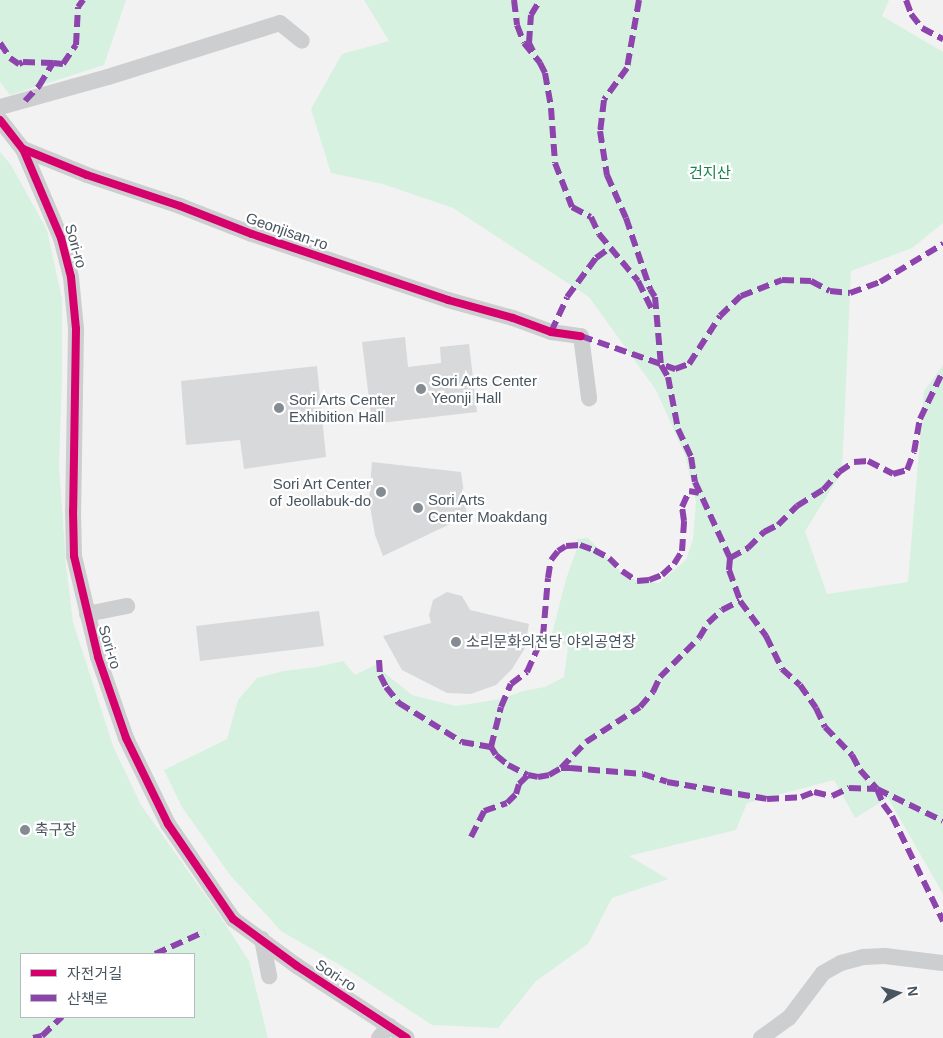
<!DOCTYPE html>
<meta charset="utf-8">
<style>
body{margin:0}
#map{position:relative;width:943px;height:1038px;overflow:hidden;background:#f2f2f2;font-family:Helvetica,"Noto Sans KR",sans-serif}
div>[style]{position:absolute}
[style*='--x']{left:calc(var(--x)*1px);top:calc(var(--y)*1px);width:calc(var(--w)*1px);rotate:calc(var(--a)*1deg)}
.green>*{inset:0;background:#d6f1e0}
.building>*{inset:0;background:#d8d9da}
.minor>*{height:16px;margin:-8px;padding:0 8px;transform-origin:8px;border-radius:8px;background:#ccced0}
.quiet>*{height:6px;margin-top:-3px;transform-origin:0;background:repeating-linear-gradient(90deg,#8e44ad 0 12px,transparent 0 18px)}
.cycleway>*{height:8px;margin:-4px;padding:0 4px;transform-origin:4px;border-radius:4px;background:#d6006c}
.dots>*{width:14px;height:14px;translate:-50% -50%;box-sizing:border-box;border:2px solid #fff;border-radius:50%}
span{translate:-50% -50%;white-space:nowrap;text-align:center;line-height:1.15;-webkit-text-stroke:4.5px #fff;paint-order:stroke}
.park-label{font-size:15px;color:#168349}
.street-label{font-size:15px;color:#48555f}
.poi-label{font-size:15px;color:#48555f}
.left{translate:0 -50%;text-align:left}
.right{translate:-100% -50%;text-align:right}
.legend{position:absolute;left:20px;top:953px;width:175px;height:65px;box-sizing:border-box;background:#fff;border:1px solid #b6bbbf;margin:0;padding:6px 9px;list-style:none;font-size:15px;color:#48555f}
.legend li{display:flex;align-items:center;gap:10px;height:25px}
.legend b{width:25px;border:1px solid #b6bbbf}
.north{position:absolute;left:873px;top:968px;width:50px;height:50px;-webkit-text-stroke:4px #fff;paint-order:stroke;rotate:83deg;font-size:14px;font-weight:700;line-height:20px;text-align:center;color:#48555f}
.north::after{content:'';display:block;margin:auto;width:18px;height:22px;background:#48555f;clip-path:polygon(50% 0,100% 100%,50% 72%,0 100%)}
</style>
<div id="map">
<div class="green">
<i style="clip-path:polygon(0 0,126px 0,104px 65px,10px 95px,0 82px)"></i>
<i style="clip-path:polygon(364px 0,889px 0,882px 16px,943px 52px,943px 223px,912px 248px,851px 271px,842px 472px,805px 531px,827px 594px,908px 582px,924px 391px,943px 365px,943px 894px,888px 798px,855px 818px,834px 780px,747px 803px,736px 830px,629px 856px,668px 879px,612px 898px,588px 944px,536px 981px,498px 1028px,432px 1025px,347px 969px,281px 931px,230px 875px,182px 807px,164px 770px,227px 739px,238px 700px,257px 678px,284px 671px,317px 667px,343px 661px,355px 675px,375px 665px,412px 695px,456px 706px,501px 699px,523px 691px,545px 687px,564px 677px,568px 647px,552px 634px,566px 579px,578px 546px,577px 539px,588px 538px,622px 573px,638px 581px,659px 583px,686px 560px,693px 539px,696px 501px,685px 455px,656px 390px,589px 297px,453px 208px,383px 184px,331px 173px,311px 109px,342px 54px,389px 41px)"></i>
<i style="clip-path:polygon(evenodd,0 152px,11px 165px,47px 230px,62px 299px,62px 378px,59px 465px,66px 565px,73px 622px,113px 746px,141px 805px,220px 916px,249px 961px,268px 1038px,0 1038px,0 152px,194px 954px,194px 1017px,21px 1017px,21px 954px,194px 954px)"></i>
</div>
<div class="building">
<i style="clip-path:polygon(405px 337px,408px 367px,441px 363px,440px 347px,469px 344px,477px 412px,372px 424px,362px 342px)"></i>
<i style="clip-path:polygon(317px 366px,326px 457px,244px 469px,240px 440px,186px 445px,181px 381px)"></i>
<i style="clip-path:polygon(372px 462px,461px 472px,467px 516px,383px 556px,375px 535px,369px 500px)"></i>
<i style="clip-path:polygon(447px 592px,462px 596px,470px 610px,529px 624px,525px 648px,512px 669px,496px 685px,471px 694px,447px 693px,402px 670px,383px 636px,431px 623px,429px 615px,433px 600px)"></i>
<i style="clip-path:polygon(319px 611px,324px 646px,200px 661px,196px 626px)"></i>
</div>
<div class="minor">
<i style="--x:0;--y:107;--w:112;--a:-15.5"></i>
<i style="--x:108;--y:77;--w:180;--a:-17.4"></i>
<i style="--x:280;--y:23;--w:28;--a:39"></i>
<i style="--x:0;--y:120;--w:37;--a:52"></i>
<i style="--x:23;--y:149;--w:69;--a:22.1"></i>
<i style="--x:87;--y:175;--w:98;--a:18.4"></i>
<i style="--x:180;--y:206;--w:77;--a:21.3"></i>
<i style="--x:252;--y:234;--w:207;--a:18.6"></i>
<i style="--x:448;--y:300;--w:67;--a:15.5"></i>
<i style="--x:513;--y:318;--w:40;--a:20.2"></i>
<i style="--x:551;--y:332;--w:30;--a:8"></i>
<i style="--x:581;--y:336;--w:63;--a:82.6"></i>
<i style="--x:23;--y:149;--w:97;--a:66.9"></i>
<i style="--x:61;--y:238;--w:40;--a:75.6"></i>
<i style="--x:71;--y:277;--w:52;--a:84.5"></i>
<i style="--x:76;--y:329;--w:182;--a:90.9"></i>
<i style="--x:73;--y:511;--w:45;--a:88.7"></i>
<i style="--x:74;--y:556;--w:104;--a:76.6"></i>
<i style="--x:98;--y:657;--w:86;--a:70.9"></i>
<i style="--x:126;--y:738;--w:96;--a:64"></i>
<i style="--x:168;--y:824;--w:115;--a:55.6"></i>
<i style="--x:233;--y:919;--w:79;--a:36.3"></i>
<i style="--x:297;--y:966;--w:131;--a:33.2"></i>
<i style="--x:87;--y:614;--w:41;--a:-11.3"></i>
<i style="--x:262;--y:939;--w:38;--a:79"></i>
<i style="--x:379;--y:1038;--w:16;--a:-50"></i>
<i style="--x:761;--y:1038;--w:34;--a:-36"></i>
<i style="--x:789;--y:1018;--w:56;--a:-52.9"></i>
<i style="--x:823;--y:973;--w:21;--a:-29"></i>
<i style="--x:841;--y:963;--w:24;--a:-15"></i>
<i style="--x:864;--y:957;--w:21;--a:-3"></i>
<i style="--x:885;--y:956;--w:58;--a:6.9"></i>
</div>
<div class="quiet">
<i style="--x:514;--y:0;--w:25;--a:83"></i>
<i style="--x:517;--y:25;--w:19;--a:69"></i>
<i style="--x:524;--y:43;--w:26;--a:51"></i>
<i style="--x:540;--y:63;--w:11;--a:63"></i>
<i style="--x:545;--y:73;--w:36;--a:80"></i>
<i style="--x:551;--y:108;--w:55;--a:85.8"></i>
<i style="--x:555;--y:163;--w:47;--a:68.9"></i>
<i style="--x:572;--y:207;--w:21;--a:28"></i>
<i style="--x:591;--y:217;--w:19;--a:65"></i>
<i style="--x:599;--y:234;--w:61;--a:50.3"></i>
<i style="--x:638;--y:281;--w:32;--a:64"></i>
<i style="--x:639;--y:0;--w:69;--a:100"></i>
<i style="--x:627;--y:68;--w:39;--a:126"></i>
<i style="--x:604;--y:100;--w:31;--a:97"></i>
<i style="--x:600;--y:131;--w:45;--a:81"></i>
<i style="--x:607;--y:175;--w:47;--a:66.2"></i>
<i style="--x:626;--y:218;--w:75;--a:71.3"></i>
<i style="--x:650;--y:289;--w:9;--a:58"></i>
<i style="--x:655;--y:297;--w:68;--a:85"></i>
<i style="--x:661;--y:365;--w:14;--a:60"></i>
<i style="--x:668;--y:377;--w:53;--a:79.1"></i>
<i style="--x:678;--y:429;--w:31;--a:65"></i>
<i style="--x:691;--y:457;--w:25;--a:81"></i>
<i style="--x:695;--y:482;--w:84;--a:65.3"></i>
<i style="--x:730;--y:558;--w:12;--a:95"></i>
<i style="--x:729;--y:570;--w:33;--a:70"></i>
<i style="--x:740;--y:601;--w:44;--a:53.4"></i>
<i style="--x:766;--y:636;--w:37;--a:64"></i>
<i style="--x:782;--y:669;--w:24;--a:42"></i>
<i style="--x:800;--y:685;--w:28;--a:55"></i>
<i style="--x:816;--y:708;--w:21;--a:65"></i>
<i style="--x:825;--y:727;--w:39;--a:46"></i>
<i style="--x:852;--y:755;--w:17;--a:62"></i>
<i style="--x:860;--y:770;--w:25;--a:48"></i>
<i style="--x:877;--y:789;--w:16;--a:68"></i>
<i style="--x:883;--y:804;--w:15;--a:53"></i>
<i style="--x:892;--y:816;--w:117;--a:64.1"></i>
<i style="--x:906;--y:0;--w:15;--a:70"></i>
<i style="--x:911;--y:14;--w:18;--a:52"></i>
<i style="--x:922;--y:28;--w:24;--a:28"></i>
<i style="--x:0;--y:43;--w:18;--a:56"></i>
<i style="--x:10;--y:58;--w:11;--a:34"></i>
<i style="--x:19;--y:64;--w:4;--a:-27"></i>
<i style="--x:23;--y:62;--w:30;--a:2"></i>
<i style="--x:533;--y:51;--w:9;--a:-117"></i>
<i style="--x:529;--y:43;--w:28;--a:-86"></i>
<i style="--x:531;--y:15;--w:17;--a:-59"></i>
<i style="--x:25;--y:101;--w:21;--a:-47"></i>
<i style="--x:39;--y:86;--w:27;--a:-59"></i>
<i style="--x:53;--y:63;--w:10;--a:6"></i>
<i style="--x:63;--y:64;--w:23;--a:-56"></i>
<i style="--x:76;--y:45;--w:38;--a:-87"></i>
<i style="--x:78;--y:7;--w:9;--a:-54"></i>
<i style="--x:551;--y:332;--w:38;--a:-65"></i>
<i style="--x:567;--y:297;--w:49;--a:-53.4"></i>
<i style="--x:596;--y:258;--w:17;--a:-36"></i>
<i style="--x:581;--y:336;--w:100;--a:19.3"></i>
<i style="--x:675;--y:369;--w:15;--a:-20"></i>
<i style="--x:689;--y:364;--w:57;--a:-57.1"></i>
<i style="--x:720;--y:316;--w:29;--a:-44"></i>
<i style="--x:741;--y:296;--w:44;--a:-21.3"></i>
<i style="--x:782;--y:280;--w:29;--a:2"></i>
<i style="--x:811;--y:281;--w:21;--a:28"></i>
<i style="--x:830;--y:291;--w:20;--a:6"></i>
<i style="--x:850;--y:293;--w:32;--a:-20"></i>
<i style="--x:880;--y:282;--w:74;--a:-31.1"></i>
<i style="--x:730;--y:558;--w:21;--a:-29"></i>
<i style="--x:748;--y:548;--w:23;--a:-45"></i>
<i style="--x:764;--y:532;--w:16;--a:-27"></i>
<i style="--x:778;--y:525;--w:27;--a:-45"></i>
<i style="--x:797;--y:506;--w:31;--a:-32"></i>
<i style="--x:823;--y:490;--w:24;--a:-48"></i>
<i style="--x:839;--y:472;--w:18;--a:-34"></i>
<i style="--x:854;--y:462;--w:14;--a:-4"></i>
<i style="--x:868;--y:461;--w:28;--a:27"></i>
<i style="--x:893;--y:474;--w:15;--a:-16"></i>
<i style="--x:907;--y:470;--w:19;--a:-69"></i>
<i style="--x:914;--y:452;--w:34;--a:-80"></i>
<i style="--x:920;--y:419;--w:53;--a:-64.4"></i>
<i style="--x:379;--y:660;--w:15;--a:86"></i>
<i style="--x:380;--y:675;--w:13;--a:63"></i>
<i style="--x:386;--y:687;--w:21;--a:51"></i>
<i style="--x:399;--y:703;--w:74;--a:31.8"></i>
<i style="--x:462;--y:742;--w:29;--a:10"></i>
<i style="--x:491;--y:747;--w:9;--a:58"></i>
<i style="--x:496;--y:755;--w:16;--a:40"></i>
<i style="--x:508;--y:765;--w:22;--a:27"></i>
<i style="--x:528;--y:775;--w:10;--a:11"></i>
<i style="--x:538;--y:777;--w:11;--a:-10"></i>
<i style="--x:549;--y:775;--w:14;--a:-30"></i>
<i style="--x:561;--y:768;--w:9;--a:0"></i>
<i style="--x:570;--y:768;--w:73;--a:4.7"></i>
<i style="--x:643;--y:774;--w:25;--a:18"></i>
<i style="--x:667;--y:782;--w:101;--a:9.6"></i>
<i style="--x:767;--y:799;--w:34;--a:-3"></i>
<i style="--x:801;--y:797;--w:14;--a:-21"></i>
<i style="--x:814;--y:792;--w:18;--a:13"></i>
<i style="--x:832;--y:796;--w:19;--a:-25"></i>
<i style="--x:849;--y:788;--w:28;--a:2"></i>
<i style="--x:877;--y:789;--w:73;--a:25.9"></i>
<i style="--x:491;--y:747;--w:41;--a:-76"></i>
<i style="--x:501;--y:707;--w:25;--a:-67"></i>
<i style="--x:511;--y:684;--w:20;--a:-37"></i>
<i style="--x:527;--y:672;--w:39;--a:-66"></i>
<i style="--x:543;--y:636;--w:58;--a:-85.1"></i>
<i style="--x:548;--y:578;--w:18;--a:-81"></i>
<i style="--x:551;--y:560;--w:11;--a:-52"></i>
<i style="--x:558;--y:551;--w:9;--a:-32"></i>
<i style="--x:566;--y:546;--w:14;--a:-4"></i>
<i style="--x:580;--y:545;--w:15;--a:20"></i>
<i style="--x:594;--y:550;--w:17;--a:28"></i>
<i style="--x:609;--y:558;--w:18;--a:45"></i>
<i style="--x:622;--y:571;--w:18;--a:34"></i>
<i style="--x:637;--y:581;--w:12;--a:-5"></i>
<i style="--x:649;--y:580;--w:14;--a:-21"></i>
<i style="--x:662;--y:575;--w:16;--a:-43"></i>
<i style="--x:674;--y:564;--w:15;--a:-58"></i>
<i style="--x:682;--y:551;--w:30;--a:-86"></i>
<i style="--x:684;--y:521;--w:14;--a:-98"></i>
<i style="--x:682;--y:507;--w:17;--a:-66"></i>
<i style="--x:689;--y:491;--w:10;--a:11"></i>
<i style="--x:561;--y:768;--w:36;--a:-46"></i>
<i style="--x:586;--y:742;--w:64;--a:-32.9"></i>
<i style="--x:640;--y:707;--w:20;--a:-49"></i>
<i style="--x:653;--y:692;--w:17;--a:-65"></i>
<i style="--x:660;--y:677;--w:55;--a:-45"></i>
<i style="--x:699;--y:638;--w:17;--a:-59"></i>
<i style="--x:708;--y:623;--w:19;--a:-43"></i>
<i style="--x:722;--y:610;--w:20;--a:-27"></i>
<i style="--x:471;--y:837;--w:29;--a:-63"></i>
<i style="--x:484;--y:811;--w:24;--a:-19"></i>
<i style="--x:507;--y:803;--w:13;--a:-45"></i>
<i style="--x:516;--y:794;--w:10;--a:-73"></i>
<i style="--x:519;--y:784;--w:13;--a:-45"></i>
<i style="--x:155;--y:954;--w:54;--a:-24.2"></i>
<i style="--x:33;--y:1038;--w:9;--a:-13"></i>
<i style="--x:42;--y:1036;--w:28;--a:-44"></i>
</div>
<div class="cycleway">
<i style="--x:0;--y:120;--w:37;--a:52"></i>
<i style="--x:23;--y:149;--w:69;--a:22.1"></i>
<i style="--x:87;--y:175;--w:98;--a:18.4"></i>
<i style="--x:180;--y:206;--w:77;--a:21.3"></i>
<i style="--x:252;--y:234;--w:207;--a:18.6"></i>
<i style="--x:448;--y:300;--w:67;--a:15.5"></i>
<i style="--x:513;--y:318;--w:40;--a:20.2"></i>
<i style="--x:551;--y:332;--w:30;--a:8"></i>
<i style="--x:23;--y:149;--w:97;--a:66.9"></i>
<i style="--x:61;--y:238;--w:40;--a:75.6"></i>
<i style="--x:71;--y:277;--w:52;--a:84.5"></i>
<i style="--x:76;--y:329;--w:182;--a:90.9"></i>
<i style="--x:73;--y:511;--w:45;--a:88.7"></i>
<i style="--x:74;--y:556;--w:104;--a:76.6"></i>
<i style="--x:98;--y:657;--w:86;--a:70.9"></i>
<i style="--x:126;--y:738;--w:96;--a:64"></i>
<i style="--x:168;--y:824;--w:115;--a:55.6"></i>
<i style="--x:233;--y:919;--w:79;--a:36.3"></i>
<i style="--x:297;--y:966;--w:131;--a:33.2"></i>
</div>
<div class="dots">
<i style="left:421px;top:389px;background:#848c92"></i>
<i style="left:279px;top:408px;background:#848c92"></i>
<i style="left:381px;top:492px;background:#848c92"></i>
<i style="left:418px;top:508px;background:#848c92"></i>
<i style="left:456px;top:642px;background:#848c92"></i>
<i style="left:25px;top:830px;background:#848c92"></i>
</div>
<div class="park-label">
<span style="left:710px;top:173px">건지산</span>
</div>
<div class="street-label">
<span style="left:287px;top:231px;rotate:19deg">Geonjisan-ro</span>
<span style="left:76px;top:246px;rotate:74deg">Sori-ro</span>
<span style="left:110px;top:647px;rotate:73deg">Sori-ro</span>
<span style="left:336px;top:975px;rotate:33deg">Sori-ro</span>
</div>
<div class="poi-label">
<span class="left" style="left:431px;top:389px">Sori Arts Center<br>Yeonji Hall</span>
<span class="left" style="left:289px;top:408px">Sori Arts Center<br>Exhibition Hall</span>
<span class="right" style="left:371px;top:492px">Sori Art Center<br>of Jeollabuk-do</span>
<span class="left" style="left:428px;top:508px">Sori Arts<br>Center Moakdang</span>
<span class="left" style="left:466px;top:642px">소리문화의전당 야외공연장</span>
<span class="left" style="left:35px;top:830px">축구장</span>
</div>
<ul class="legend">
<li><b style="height:6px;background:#d6006c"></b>자전거길</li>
<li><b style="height:6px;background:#8e44ad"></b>산책로</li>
</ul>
<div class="north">N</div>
</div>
